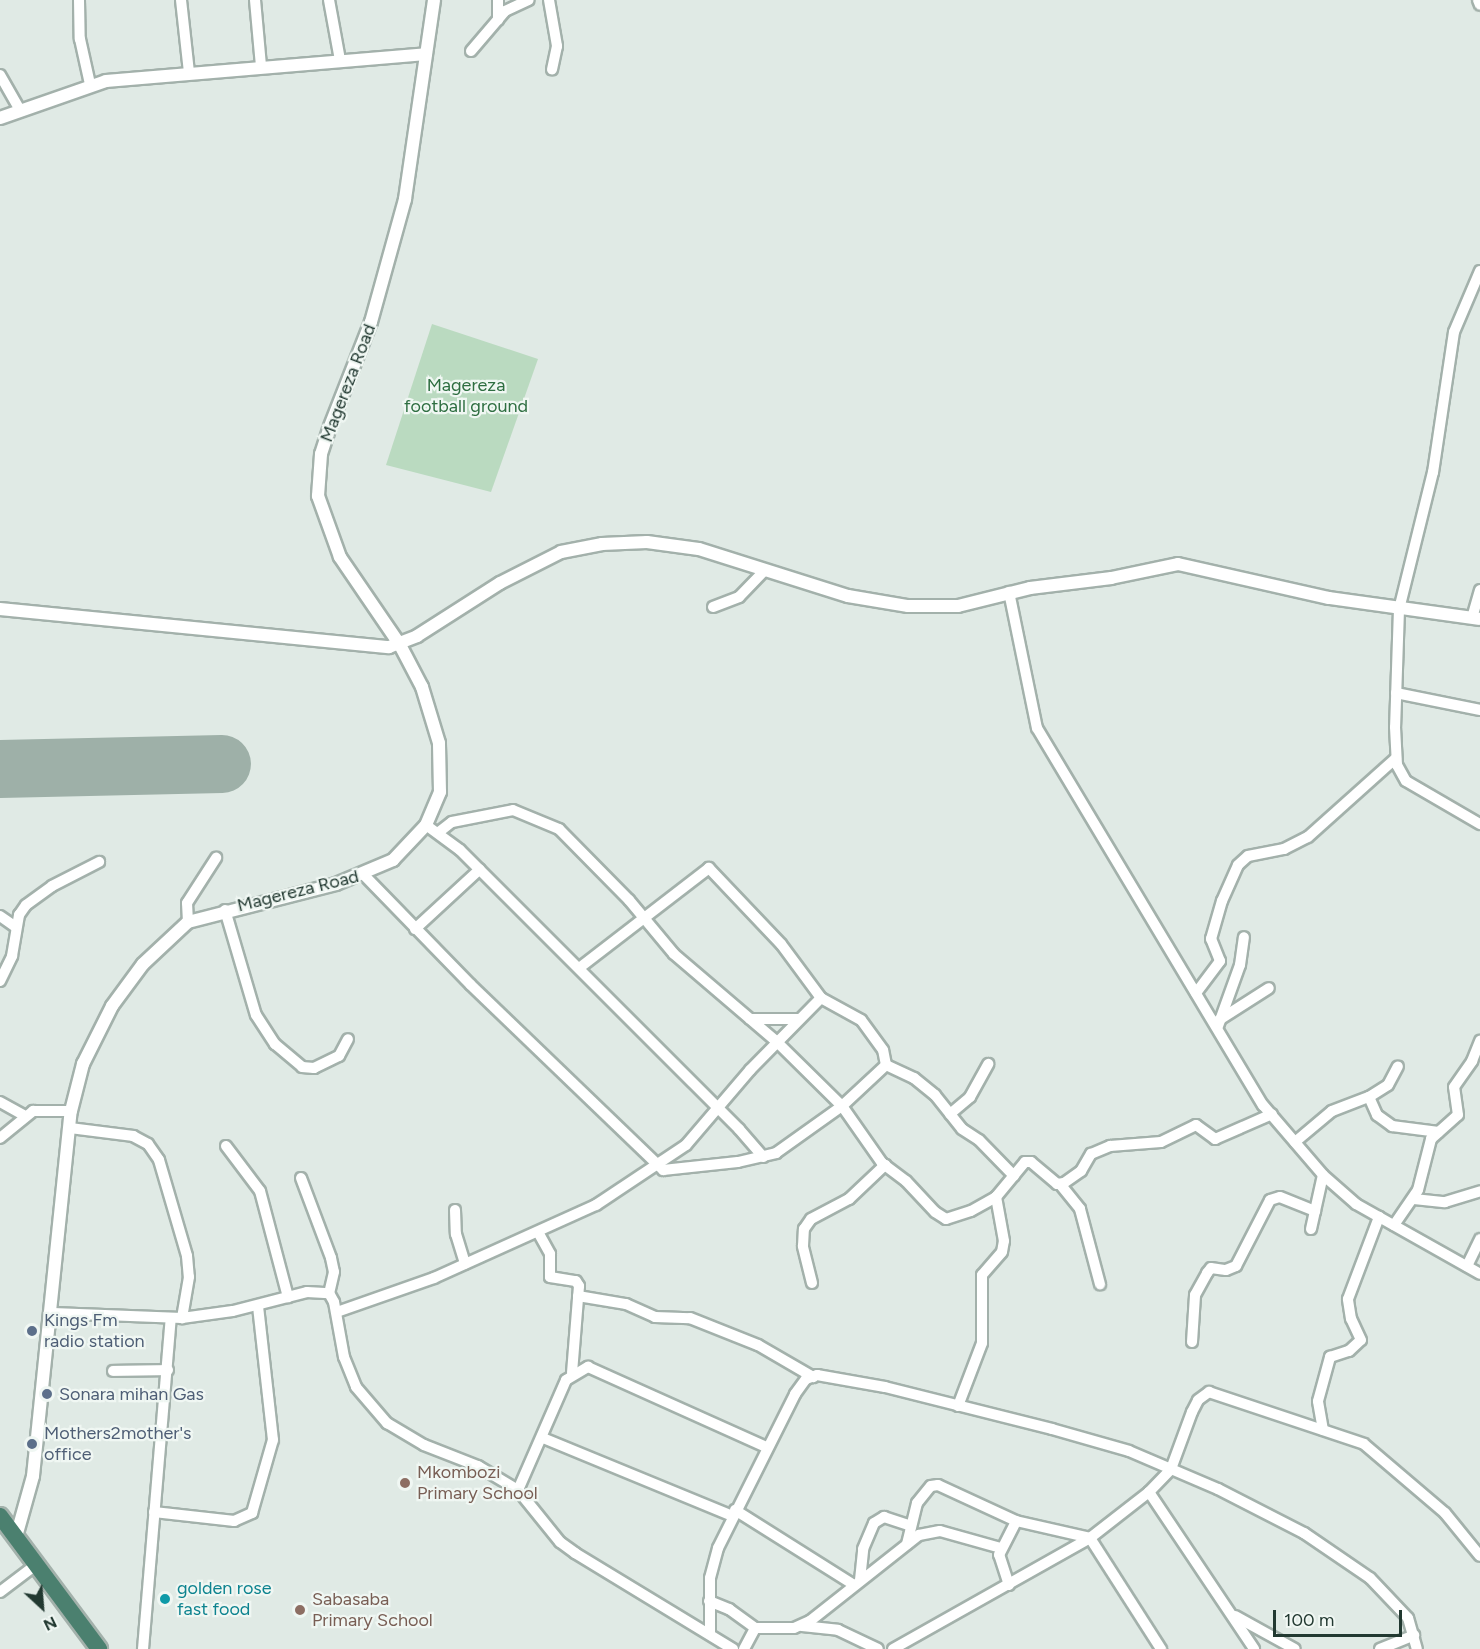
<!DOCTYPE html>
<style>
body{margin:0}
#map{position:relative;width:1480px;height:1649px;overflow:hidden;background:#e0eae5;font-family:Figtree,sans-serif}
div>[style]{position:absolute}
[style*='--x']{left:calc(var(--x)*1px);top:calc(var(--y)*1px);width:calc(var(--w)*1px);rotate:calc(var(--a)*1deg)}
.green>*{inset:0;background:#badac0}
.runway>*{height:58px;margin:-29px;padding:0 29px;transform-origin:29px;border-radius:29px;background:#9eb0a8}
.roads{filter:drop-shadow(2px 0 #a3b1ab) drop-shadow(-2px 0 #a3b1ab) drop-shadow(0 2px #a3b1ab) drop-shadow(0 -2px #a3b1ab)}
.minor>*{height:10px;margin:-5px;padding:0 5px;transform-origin:5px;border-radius:5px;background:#fff}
.tertiary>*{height:12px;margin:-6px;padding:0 6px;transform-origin:6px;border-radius:6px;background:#fff}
.trunk>*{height:16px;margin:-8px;padding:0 8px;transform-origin:8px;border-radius:8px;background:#4b806f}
.dots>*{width:16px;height:16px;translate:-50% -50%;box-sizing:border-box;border:3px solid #f0f7f3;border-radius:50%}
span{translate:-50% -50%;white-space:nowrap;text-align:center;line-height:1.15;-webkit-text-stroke:4.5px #f0f7f3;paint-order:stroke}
.street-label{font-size:18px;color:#223931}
.park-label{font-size:18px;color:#2e6e41}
.service-label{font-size:18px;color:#4e5e75}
.left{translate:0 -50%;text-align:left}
.education-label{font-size:18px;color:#785e54}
.culture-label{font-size:18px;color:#0d838f}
.north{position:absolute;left:12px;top:1577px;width:60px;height:60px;-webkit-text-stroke:4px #f0f7f3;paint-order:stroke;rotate:154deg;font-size:16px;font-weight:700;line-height:24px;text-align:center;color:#223931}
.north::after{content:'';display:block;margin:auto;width:21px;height:27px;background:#223931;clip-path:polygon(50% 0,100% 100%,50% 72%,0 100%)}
.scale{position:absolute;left:1273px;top:1610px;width:129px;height:27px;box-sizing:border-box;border:3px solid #223931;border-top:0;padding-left:8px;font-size:18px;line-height:21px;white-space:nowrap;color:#223931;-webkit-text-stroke:4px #f0f7f3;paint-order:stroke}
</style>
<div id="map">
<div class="green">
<i style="clip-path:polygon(432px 324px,538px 359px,491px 492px,386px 465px)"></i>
</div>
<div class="runway">
<i style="--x:0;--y:769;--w:222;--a:-1.3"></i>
</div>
<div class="roads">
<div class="minor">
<i style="--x:79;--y:0;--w:39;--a:89"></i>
<i style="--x:80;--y:39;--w:46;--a:77.5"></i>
<i style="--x:181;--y:0;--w:73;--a:83.7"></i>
<i style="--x:255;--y:0;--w:66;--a:84.8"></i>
<i style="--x:329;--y:0;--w:61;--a:79.6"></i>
<i style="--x:549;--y:0;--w:47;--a:80.1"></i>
<i style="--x:557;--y:46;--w:24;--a:102"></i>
<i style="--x:1478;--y:0;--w:5;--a:68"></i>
<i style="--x:498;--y:20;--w:20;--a:-90"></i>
<i style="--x:471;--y:51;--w:52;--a:-49.6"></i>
<i style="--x:505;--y:11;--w:26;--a:-25"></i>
<i style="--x:0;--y:75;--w:40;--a:60.3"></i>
<i style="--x:1480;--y:271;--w:66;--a:113.1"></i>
<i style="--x:1454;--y:332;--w:142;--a:98.5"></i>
<i style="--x:1433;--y:472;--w:141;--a:103.9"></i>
<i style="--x:1399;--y:609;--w:118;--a:91.9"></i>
<i style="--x:1395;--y:727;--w:38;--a:87"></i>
<i style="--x:1397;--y:765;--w:18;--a:61"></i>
<i style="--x:1406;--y:781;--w:86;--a:30.2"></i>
<i style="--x:1009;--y:592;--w:139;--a:78.4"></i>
<i style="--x:1037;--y:728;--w:440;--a:59.1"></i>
<i style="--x:1263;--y:1105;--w:92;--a:49.4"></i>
<i style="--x:1323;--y:1175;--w:44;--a:41.3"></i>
<i style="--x:1356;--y:1204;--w:142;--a:29.4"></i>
<i style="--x:713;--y:607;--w:28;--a:-21"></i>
<i style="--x:739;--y:597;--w:37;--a:-46"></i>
<i style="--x:1472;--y:618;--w:29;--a:-74"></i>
<i style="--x:1396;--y:693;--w:86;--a:11.4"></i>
<i style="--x:426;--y:825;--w:42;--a:36.3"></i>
<i style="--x:460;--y:850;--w:395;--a:45"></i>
<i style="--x:739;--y:1129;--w:37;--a:49"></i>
<i style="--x:439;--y:832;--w:16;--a:-38"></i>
<i style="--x:452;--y:822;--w:62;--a:-11.1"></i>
<i style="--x:513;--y:810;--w:50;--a:22.4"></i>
<i style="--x:559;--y:829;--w:100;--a:45.4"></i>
<i style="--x:629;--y:900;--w:70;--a:50.2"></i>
<i style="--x:674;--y:954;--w:135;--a:40.5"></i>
<i style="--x:777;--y:1042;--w:91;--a:44.6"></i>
<i style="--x:842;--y:1106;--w:70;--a:54.9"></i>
<i style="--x:882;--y:1163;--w:30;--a:37"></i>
<i style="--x:906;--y:1181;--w:42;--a:46.9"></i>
<i style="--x:935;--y:1212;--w:13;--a:32"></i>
<i style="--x:946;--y:1219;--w:26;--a:-18"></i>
<i style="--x:971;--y:1211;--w:29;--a:-29"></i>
<i style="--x:996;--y:1197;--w:45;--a:-50.4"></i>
<i style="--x:1025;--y:1162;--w:6;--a:0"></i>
<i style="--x:1031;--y:1162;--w:34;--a:40"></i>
<i style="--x:1057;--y:1184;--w:7;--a:-8"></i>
<i style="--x:1064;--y:1183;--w:21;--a:-35"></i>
<i style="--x:1081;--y:1171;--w:20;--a:-60"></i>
<i style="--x:1091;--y:1154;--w:21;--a:-23"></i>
<i style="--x:1110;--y:1146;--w:51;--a:-4.5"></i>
<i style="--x:1161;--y:1142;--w:39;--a:-26"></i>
<i style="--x:1196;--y:1125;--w:24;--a:36"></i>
<i style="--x:1215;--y:1139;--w:62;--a:-23.7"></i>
<i style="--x:364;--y:875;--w:153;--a:45.8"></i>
<i style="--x:471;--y:985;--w:267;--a:43.9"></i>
<i style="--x:663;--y:1170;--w:75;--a:-6.1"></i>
<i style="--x:738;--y:1162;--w:39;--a:-13"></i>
<i style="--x:776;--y:1153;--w:81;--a:-35.5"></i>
<i style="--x:842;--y:1106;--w:60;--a:-43"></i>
<i style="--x:886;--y:1065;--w:15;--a:-101"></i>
<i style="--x:883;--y:1050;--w:37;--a:-126"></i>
<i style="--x:861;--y:1020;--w:46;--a:-151.2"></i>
<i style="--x:225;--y:910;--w:109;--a:73.6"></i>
<i style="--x:256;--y:1015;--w:35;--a:57"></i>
<i style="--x:275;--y:1044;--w:35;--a:40"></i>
<i style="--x:302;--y:1067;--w:12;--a:5"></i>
<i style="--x:314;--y:1068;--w:28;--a:-26"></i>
<i style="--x:339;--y:1056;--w:19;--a:-62"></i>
<i style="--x:0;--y:916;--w:19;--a:35"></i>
<i style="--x:188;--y:922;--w:19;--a:-93"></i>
<i style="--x:187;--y:903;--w:54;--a:-57.2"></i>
<i style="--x:415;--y:929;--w:88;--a:-42.7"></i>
<i style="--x:0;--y:981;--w:28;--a:-64"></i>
<i style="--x:12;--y:956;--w:42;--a:-80.3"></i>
<i style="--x:19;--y:915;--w:12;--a:-55"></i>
<i style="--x:26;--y:905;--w:32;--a:-36"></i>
<i style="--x:52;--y:886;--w:53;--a:-27.1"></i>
<i style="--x:1196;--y:993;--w:40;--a:-53"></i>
<i style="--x:1220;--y:961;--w:24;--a:-112"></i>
<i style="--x:1211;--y:939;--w:40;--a:-74"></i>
<i style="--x:1222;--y:901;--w:39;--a:-66"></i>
<i style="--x:1238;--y:865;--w:13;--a:-42"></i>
<i style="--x:1248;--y:856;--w:37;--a:-11"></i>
<i style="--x:1284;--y:849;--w:27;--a:-27"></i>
<i style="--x:1308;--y:837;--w:118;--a:-41.9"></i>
<i style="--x:750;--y:1019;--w:49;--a:0"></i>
<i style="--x:1219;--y:1020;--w:59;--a:-32.6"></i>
<i style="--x:1218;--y:1026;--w:65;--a:-70.2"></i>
<i style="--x:1240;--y:965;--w:28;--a:-82"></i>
<i style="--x:886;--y:1065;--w:31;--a:25"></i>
<i style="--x:914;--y:1078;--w:27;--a:39"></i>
<i style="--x:935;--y:1095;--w:43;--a:51.5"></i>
<i style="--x:962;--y:1129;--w:20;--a:33"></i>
<i style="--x:979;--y:1140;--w:50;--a:45.8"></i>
<i style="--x:1369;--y:1097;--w:20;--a:66"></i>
<i style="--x:1377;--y:1115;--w:19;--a:36"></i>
<i style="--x:1392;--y:1126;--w:47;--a:7.3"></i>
<i style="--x:0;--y:1102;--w:26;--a:29"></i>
<i style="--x:950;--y:1114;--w:26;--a:-40"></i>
<i style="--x:970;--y:1097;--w:38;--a:-61"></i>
<i style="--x:70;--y:1128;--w:64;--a:7.2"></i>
<i style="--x:133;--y:1136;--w:17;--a:28"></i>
<i style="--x:148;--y:1144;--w:19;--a:55"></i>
<i style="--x:159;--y:1160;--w:100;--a:73.7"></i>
<i style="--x:187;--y:1256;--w:21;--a:85"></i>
<i style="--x:189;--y:1277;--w:42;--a:99.7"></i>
<i style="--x:0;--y:1138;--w:43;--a:-39.3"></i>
<i style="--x:33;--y:1111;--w:38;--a:0"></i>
<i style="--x:1295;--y:1142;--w:48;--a:-40"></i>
<i style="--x:1332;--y:1111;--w:40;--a:-21"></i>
<i style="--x:1369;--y:1097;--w:22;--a:-32"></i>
<i style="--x:1388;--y:1085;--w:21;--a:-62"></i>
<i style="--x:226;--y:1146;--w:56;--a:52.9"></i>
<i style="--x:260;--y:1191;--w:110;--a:75.2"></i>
<i style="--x:301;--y:1178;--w:85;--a:69.4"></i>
<i style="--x:331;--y:1258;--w:14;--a:78"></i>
<i style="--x:334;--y:1272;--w:22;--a:103"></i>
<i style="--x:1060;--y:1184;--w:32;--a:51"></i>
<i style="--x:1080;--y:1209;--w:78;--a:75.1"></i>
<i style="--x:1414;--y:1199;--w:31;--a:6"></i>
<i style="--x:1445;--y:1202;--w:37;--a:-17"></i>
<i style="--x:455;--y:1210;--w:24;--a:88"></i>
<i style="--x:456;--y:1234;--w:31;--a:73"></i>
<i style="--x:1394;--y:1225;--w:42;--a:-55.6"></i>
<i style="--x:1418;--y:1190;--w:53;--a:-75.7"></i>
<i style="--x:1431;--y:1139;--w:36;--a:-42"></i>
<i style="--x:1458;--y:1115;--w:28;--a:-98"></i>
<i style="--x:1454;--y:1087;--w:32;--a:-55"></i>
<i style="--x:1472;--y:1061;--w:22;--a:-68"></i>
<i style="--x:1311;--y:1229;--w:55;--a:-77.5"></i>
<i style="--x:538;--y:1232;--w:25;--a:61"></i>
<i style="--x:550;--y:1254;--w:23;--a:90"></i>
<i style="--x:550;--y:1277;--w:26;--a:9"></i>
<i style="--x:576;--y:1281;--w:6;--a:59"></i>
<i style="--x:579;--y:1286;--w:87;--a:94.6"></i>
<i style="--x:1467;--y:1266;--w:30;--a:-64"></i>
<i style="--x:812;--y:1283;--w:38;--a:-104"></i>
<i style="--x:803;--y:1246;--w:17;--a:-87"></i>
<i style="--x:804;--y:1229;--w:12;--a:-55"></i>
<i style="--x:811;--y:1219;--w:43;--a:-27.8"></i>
<i style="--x:849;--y:1199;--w:50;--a:-43.4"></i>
<i style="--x:578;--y:1296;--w:49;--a:9.5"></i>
<i style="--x:626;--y:1304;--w:32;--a:24"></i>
<i style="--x:655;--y:1317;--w:35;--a:2"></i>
<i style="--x:690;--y:1318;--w:73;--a:21.7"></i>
<i style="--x:758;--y:1345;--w:64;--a:30.2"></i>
<i style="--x:337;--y:1312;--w:103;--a:-19.3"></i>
<i style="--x:434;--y:1278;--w:178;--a:-24.3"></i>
<i style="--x:596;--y:1205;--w:108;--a:-33.7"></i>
<i style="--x:686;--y:1145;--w:99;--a:-49.5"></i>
<i style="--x:750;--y:1070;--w:101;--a:-45.4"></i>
<i style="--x:821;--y:998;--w:67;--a:-126.5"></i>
<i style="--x:781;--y:944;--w:105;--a:-133.5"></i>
<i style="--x:709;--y:868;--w:164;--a:142.4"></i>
<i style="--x:53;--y:1313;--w:129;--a:2.2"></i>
<i style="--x:182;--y:1318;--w:51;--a:-7.8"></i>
<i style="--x:233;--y:1311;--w:76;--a:-14.4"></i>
<i style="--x:307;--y:1292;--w:22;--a:3"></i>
<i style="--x:329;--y:1293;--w:10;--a:61"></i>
<i style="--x:334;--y:1302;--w:56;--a:79.7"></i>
<i style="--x:344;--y:1357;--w:32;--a:68"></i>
<i style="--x:356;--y:1387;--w:48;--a:49.3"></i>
<i style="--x:387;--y:1423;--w:43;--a:30.7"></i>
<i style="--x:424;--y:1445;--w:58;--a:21.3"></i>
<i style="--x:478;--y:1466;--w:47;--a:31"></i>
<i style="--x:518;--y:1490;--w:67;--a:51.1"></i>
<i style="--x:560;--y:1542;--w:19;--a:36"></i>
<i style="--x:575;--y:1553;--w:185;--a:31.3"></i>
<i style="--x:1192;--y:1342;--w:47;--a:-86.3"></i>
<i style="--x:1195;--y:1295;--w:25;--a:-61"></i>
<i style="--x:1207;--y:1273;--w:6;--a:-51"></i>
<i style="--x:1211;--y:1268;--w:15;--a:8"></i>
<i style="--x:1226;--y:1270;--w:11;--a:-22"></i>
<i style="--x:1236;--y:1266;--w:74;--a:-62.7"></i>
<i style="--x:1270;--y:1200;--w:10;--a:-17"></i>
<i style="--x:1280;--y:1197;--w:38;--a:22"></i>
<i style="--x:113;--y:1371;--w:55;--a:-1"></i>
<i style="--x:958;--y:1406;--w:67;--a:-69.1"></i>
<i style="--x:982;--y:1343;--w:68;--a:-90"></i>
<i style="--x:982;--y:1275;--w:30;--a:-49"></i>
<i style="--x:1002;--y:1252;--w:11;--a:-80"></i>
<i style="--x:1004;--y:1241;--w:45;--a:-100.3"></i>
<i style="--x:1323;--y:1430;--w:29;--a:-100"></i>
<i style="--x:1318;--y:1401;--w:46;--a:-74.7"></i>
<i style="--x:1330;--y:1357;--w:20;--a:-18"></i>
<i style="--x:1349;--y:1351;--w:16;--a:-43"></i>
<i style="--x:1361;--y:1340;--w:23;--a:-115"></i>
<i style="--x:1351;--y:1319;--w:20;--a:-99"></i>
<i style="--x:1348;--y:1299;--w:88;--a:-69.3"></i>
<i style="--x:543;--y:1438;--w:204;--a:22.4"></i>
<i style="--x:518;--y:1490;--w:120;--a:-66.4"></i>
<i style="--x:566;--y:1380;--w:26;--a:-31"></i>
<i style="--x:588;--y:1367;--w:195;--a:24.2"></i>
<i style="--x:1149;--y:1492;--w:189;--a:56.2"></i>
<i style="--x:735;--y:1510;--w:141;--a:32.2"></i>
<i style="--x:154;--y:1512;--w:81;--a:6.4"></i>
<i style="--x:234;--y:1521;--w:20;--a:-24"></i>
<i style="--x:252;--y:1513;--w:76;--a:-74"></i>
<i style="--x:273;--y:1440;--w:135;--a:-96.4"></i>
<i style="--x:907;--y:1544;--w:42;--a:-76.3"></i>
<i style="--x:917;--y:1503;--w:22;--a:-51"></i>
<i style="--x:931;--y:1486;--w:7;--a:-8"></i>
<i style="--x:938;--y:1485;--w:86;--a:24.8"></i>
<i style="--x:1016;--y:1521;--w:76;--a:12.9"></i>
<i style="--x:1090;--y:1538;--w:132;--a:57.4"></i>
<i style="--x:860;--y:1580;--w:31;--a:-84"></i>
<i style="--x:863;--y:1549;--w:28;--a:-67"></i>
<i style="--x:874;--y:1523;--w:12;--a:-31"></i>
<i style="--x:884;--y:1517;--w:28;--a:18"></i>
<i style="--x:1009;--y:1585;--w:32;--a:-108"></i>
<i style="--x:999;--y:1555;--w:38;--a:-63"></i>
<i style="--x:0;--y:1592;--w:46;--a:-37.1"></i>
<i style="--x:709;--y:1601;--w:22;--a:22"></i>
<i style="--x:729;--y:1609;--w:32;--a:36"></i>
<i style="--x:1235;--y:1616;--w:68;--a:28.8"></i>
<i style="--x:802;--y:1626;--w:36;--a:6"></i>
<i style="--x:838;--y:1630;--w:44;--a:25.4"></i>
<i style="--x:710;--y:1634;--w:56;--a:-90"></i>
<i style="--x:710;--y:1578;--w:31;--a:-75"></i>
<i style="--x:718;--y:1548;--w:172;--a:-63.4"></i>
<i style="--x:795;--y:1394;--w:19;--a:-54"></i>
<i style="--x:806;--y:1379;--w:12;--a:-20"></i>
<i style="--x:817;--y:1375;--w:69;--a:10"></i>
<i style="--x:885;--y:1387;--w:172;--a:14.1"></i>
<i style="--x:1052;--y:1429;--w:80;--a:15.9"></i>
<i style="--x:1129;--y:1451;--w:97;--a:23.1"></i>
<i style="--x:1218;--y:1489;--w:97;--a:27.1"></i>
<i style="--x:1304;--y:1533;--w:80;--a:34.3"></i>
<i style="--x:1370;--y:1578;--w:55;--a:46.5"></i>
<i style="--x:1408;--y:1618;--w:32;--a:74"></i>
<i style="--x:143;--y:1649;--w:332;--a:-85.2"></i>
<i style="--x:744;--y:1649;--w:24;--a:-62"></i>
<i style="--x:755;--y:1628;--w:39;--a:0"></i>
<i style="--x:794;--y:1628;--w:17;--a:-24"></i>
<i style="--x:810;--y:1621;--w:139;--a:-38.3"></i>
<i style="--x:919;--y:1535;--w:21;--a:-11"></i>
<i style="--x:940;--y:1531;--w:63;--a:15.6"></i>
<i style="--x:893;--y:1649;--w:226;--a:-29.4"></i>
<i style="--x:1090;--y:1538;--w:75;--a:-37.9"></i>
<i style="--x:1149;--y:1492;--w:32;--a:-46"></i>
<i style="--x:1171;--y:1469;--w:61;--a:-69.8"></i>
<i style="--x:1192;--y:1412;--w:13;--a:-63"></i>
<i style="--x:1198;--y:1400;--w:14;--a:-36"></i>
<i style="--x:1209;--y:1392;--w:163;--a:18.5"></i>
<i style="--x:1364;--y:1444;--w:106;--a:40.4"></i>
<i style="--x:1445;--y:1513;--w:55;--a:50.9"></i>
<i style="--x:1380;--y:1649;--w:37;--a:-22"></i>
</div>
<div class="tertiary">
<i style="--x:0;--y:118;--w:112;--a:-19.2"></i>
<i style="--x:106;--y:81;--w:321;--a:-4.8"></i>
<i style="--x:0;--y:609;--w:391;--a:5.6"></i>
<i style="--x:389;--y:647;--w:30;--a:-21"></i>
<i style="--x:417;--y:636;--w:98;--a:-32.6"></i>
<i style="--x:500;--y:583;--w:68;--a:-26.9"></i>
<i style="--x:561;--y:552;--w:42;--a:-11"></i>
<i style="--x:602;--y:544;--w:45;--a:-2.5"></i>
<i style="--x:647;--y:542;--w:52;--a:7.7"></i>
<i style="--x:699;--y:549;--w:156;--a:17.5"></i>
<i style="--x:848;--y:596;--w:61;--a:9.5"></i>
<i style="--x:908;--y:606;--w:50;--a:0"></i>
<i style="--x:958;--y:606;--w:74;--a:-14"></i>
<i style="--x:1030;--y:588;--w:82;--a:-7"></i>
<i style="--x:1111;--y:578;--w:68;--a:-11.8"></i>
<i style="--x:1178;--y:564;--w:155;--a:12.7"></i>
<i style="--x:1329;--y:598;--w:152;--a:7.9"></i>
<i style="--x:16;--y:1537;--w:63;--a:-74.4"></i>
<i style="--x:33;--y:1476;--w:367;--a:-84.1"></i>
<i style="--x:71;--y:1111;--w:49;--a:-75.7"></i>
<i style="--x:83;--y:1064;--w:65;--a:-63.4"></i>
<i style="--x:112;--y:1006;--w:52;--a:-53.6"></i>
<i style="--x:143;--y:964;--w:62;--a:-43"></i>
<i style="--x:188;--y:922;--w:153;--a:-14.4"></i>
<i style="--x:336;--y:884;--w:62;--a:-22.8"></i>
<i style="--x:393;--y:860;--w:48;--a:-46.7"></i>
<i style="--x:426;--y:825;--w:36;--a:-67"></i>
<i style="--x:440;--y:792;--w:49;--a:-91.2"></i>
<i style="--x:439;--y:743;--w:59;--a:-106.9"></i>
<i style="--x:422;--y:687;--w:47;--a:-117.6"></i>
<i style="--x:400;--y:645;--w:107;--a:-124.3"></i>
<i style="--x:340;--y:557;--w:65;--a:-109.8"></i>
<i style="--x:318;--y:496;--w:42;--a:-85.9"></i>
<i style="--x:321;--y:454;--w:26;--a:-72"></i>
<i style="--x:329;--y:429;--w:115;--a:-68.6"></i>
<i style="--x:371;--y:322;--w:128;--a:-74.5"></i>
<i style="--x:405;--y:199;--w:201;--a:-81.7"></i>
</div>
<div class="trunk">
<i style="--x:0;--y:1516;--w:166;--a:53.3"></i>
</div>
</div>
<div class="dots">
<i style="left:32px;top:1331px;background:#5c6f8a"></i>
<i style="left:47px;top:1394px;background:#5c6f8a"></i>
<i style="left:32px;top:1444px;background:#5c6f8a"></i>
<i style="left:405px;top:1483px;background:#8d6e63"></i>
<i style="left:165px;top:1599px;background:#0f9aa8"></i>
<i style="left:300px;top:1610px;background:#8d6e63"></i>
</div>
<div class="street-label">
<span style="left:348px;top:383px;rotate:-69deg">Magereza Road</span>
<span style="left:298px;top:891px;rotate:-14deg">Magereza Road</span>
</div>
<div class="park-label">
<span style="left:466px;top:396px">Magereza<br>football ground</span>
</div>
<div class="service-label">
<span class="left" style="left:44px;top:1331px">Kings Fm<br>radio station</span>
<span class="left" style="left:59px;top:1394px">Sonara mihan Gas</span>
<span class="left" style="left:44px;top:1444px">Mothers2mother's<br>office</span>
</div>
<div class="education-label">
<span class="left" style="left:417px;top:1483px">Mkombozi<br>Primary School</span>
<span class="left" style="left:312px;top:1610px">Sabasaba<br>Primary School</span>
</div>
<div class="culture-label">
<span class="left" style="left:177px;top:1599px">golden rose<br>fast food</span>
</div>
<div class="north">N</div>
<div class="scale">100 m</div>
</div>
